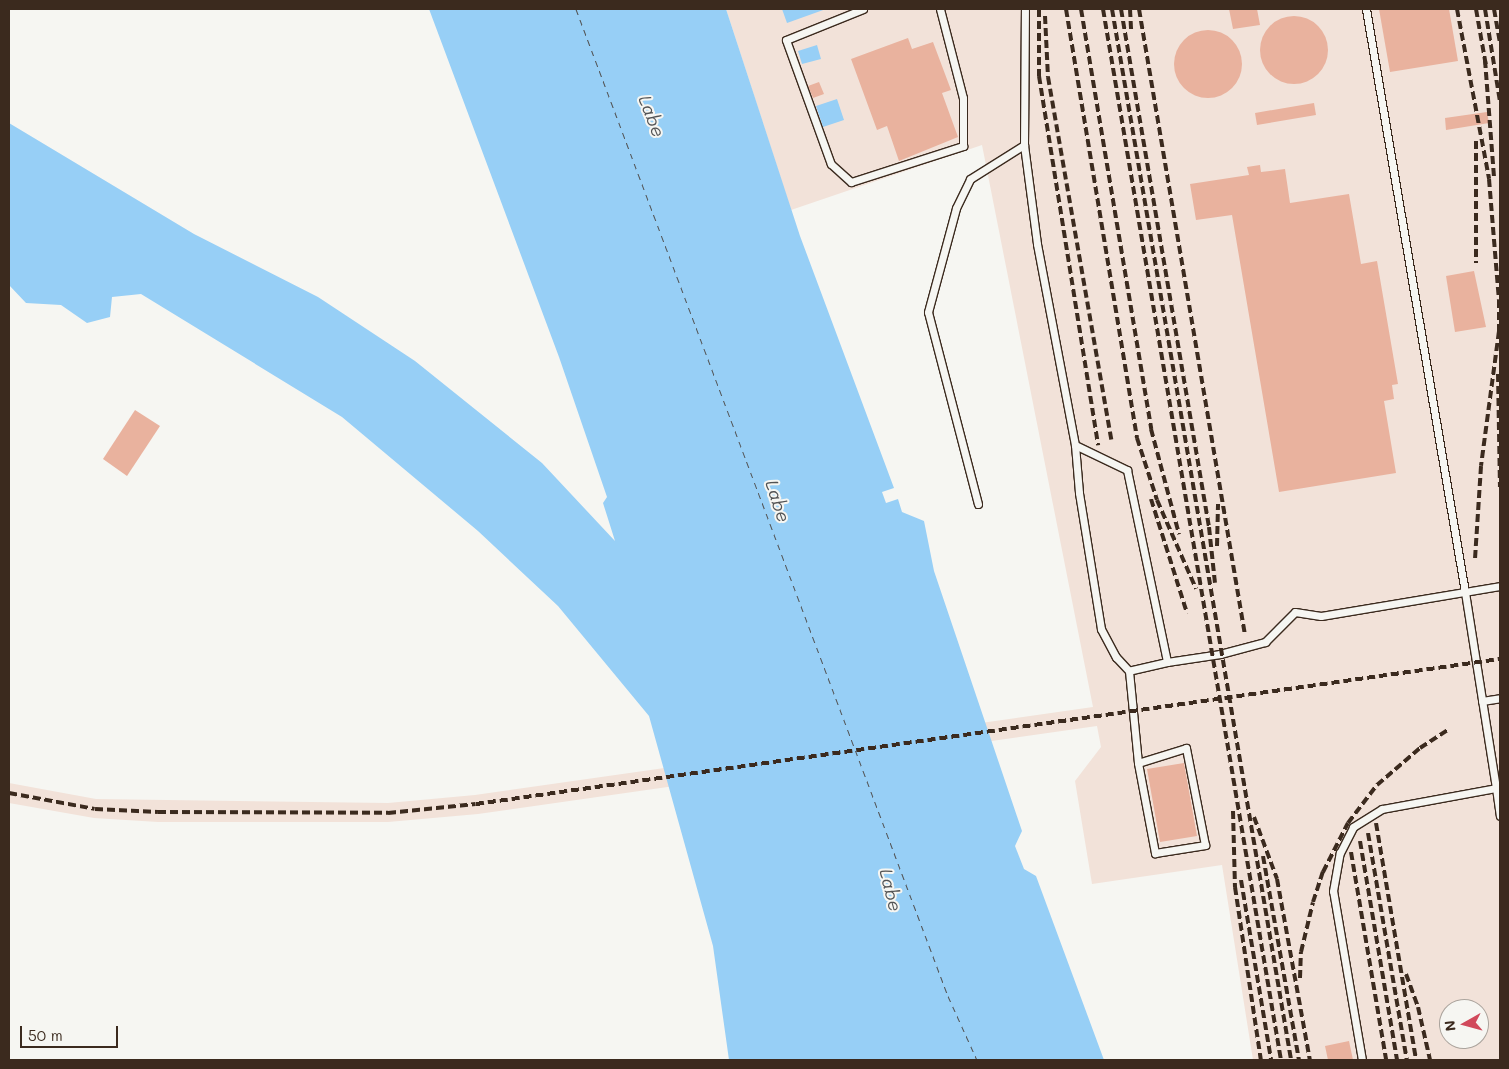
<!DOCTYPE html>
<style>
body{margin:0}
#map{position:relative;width:1509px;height:1069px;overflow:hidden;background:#f6f6f2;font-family:Mali,sans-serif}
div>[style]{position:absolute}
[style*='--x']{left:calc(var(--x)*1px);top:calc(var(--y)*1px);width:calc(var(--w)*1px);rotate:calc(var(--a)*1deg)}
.built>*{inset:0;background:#f2e2d9}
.water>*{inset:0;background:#97cff6}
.ferry>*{height:1px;margin-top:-0.5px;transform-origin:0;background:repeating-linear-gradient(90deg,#525354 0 6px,transparent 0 11px)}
.building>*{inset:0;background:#e9b29e}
.round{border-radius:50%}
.roads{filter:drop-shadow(1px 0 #3b2a1e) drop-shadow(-1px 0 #3b2a1e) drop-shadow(0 1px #3b2a1e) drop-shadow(0 -1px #3b2a1e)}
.service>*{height:7px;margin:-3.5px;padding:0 3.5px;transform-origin:3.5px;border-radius:3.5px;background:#f6f6f2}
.rail>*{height:4px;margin-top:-2px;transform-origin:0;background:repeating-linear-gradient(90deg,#3b2a1e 0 8px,transparent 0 12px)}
span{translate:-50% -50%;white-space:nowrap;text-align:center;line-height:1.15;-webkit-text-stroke:4px #f6f6f2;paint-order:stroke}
.water-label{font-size:18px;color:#525354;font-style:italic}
.frame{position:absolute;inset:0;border:10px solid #3b2a1e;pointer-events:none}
.north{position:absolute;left:1439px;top:999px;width:50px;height:50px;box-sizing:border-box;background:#f6f6f2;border:1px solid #aba49d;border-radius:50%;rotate:263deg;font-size:14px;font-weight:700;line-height:20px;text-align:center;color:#3b2a1e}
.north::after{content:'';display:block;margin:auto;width:18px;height:22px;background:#d1495b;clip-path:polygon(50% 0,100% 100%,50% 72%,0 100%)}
.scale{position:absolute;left:20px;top:1026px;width:98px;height:22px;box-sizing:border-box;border:2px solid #3b2a1e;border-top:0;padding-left:6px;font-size:15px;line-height:18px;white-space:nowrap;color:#3b2a1e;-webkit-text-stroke:4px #f6f6f2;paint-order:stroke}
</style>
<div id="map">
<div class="built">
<i style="clip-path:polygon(evenodd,726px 9px,1500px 9px,1500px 1060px,1253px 1060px,1222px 865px,1092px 884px,1075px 781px,1101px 747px,1097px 726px,478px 814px,388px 822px,158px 822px,94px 818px,9px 803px,9px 783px,96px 799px,388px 803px,475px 795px,1093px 707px,982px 145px,791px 210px,726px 9px,1449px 1009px,1479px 1009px,1479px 1039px,1449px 1039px,1449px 1009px)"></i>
</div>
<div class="water">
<i style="clip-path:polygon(429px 9px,726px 9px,800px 236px,894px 488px,882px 492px,886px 503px,898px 499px,902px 512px,924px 521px,934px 571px,1022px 831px,1015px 846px,1024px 869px,1036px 876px,1104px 1060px,729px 1060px,713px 946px,649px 716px,558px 606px,478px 531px,342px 417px,141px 294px,112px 297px,110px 317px,87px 323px,61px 305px,26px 303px,9px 285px,9px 123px,194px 234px,318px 297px,415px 361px,542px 463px,615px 541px,603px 503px,607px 497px,559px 357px)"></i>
<i style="clip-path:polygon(782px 9px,826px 9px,787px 23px)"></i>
<i style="clip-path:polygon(817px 45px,821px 59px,802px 64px,798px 51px)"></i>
<i style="clip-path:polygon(837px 99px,844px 120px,823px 127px,816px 106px)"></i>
</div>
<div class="ferry">
<i style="--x:576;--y:9;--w:1055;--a:69.35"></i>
<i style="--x:948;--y:996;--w:70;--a:65.6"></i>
</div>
<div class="building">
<i style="clip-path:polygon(1229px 9px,1257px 9px,1260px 25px,1233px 29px)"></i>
<i style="clip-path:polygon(1379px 9px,1449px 9px,1458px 61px,1390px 72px)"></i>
<i class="round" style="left:1260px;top:16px;width:68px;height:68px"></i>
<i class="round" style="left:1174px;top:30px;width:68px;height:68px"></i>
<i style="clip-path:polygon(908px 38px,912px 49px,933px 42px,951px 90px,942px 93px,958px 137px,899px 161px,887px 126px,877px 130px,851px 59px)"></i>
<i style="clip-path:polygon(819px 82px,824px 94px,813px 98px,808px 86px)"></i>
<i style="clip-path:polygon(1314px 103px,1316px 115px,1257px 125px,1255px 113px)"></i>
<i style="clip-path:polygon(1487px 112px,1489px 123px,1446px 130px,1445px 118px)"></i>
<i style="clip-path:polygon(1260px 165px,1261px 172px,1285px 169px,1290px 203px,1349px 194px,1361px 264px,1377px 261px,1398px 384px,1392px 385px,1394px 399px,1384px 401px,1396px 473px,1279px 492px,1232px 215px,1196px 220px,1190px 184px,1249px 175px,1247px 167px)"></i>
<i style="clip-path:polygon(1474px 271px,1486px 327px,1455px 332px,1446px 276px)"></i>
<i style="clip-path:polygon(135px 410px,160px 426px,127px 476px,103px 459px)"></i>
<i style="clip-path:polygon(1184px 763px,1197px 836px,1160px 842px,1147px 769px)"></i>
<i style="clip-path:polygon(1349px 1041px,1353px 1060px,1328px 1060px,1325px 1046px)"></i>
</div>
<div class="roads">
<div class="service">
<i style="--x:863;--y:9;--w:83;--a:158.1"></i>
<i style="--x:786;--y:40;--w:132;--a:70.1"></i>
<i style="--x:831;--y:164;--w:27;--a:42"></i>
<i style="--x:851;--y:182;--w:118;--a:-17.8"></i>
<i style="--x:963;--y:146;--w:48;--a:-90"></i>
<i style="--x:963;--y:98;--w:92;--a:-104.5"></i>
<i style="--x:1024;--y:145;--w:100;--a:82.5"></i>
<i style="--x:1037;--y:244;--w:205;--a:79.3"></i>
<i style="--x:1075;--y:445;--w:58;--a:25.7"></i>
<i style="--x:1127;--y:470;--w:196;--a:78.2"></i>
<i style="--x:1167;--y:662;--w:39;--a:167"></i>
<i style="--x:1129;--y:671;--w:92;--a:84.4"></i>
<i style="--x:1138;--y:763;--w:92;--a:79.3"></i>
<i style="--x:1155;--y:853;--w:51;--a:-9.1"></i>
<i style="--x:1205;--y:845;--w:99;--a:-101.1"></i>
<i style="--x:1186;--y:748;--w:50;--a:162.6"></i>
<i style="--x:1075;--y:445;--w:48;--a:85.2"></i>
<i style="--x:1079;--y:493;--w:138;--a:80.8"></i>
<i style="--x:1101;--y:629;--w:32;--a:62"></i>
<i style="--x:1116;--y:657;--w:19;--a:47"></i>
<i style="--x:978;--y:504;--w:198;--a:-104.6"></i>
<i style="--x:928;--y:312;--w:108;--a:-74.9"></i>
<i style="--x:956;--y:208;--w:32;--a:-64"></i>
<i style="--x:970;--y:179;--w:64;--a:-32.2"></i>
<i style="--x:1024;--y:145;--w:136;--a:-89.6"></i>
<i style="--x:1167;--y:662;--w:54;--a:-8.6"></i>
<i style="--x:1220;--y:654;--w:47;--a:-14.9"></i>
<i style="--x:1265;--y:642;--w:42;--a:-45"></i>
<i style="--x:1295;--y:612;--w:26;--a:9"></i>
<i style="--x:1321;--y:616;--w:181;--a:-9.5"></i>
<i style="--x:1482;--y:701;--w:18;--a:-9"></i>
<i style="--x:1496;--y:788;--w:28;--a:82"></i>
<i style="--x:1362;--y:1060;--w:171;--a:-99.7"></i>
<i style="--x:1333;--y:891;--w:39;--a:-80"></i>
<i style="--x:1340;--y:853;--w:29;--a:-63"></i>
<i style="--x:1353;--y:827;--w:34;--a:-32"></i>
<i style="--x:1382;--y:809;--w:116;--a:-10.4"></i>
<i style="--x:1496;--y:788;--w:198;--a:-99"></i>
<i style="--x:1465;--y:592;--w:591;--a:-99.64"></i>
</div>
</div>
<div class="rail">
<i style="--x:1039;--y:9;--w:67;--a:90"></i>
<i style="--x:1039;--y:76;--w:374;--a:80.9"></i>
<i style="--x:1066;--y:9;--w:435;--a:80.6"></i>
<i style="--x:1137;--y:438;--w:65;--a:72.1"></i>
<i style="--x:1157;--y:500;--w:97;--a:66.3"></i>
<i style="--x:1081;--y:9;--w:426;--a:80.5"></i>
<i style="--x:1151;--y:429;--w:109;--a:75.1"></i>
<i style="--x:1103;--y:9;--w:1066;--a:80.39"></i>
<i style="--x:1112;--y:9;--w:1066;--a:80.33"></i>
<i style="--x:1121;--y:9;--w:525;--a:80.36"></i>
<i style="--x:1209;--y:527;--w:56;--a:83.9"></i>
<i style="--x:1130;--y:9;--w:22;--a:87"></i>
<i style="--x:1139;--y:9;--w:635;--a:80.39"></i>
<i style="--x:1457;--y:9;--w:173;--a:79.3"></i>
<i style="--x:1489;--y:179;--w:121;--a:85.3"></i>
<i style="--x:1499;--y:300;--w:31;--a:90"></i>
<i style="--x:1499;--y:331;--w:136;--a:97.6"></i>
<i style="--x:1481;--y:466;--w:94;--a:93.7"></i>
<i style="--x:1476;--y:9;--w:58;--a:80"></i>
<i style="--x:1485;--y:9;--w:94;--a:80.8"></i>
<i style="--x:1494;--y:9;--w:36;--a:80"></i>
<i style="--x:1045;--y:16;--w:61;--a:87.2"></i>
<i style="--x:1048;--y:77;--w:372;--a:80.1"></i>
<i style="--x:1485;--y:60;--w:117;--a:85.6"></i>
<i style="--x:1476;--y:141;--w:122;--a:90"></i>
<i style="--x:1498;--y:374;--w:113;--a:89"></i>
<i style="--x:1151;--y:499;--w:120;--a:72.5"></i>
<i style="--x:1217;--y:546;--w:42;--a:-88.6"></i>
<i style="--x:9;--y:793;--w:87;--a:10.5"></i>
<i style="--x:95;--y:809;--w:63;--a:2.7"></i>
<i style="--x:158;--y:812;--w:230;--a:0.2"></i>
<i style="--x:388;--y:813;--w:88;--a:-5.8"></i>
<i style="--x:476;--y:804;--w:1034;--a:-8.06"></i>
<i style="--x:1233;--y:811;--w:76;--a:88.5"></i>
<i style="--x:1235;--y:887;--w:175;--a:81.5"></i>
<i style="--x:1254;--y:817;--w:66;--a:69.6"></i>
<i style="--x:1277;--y:879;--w:184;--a:79.7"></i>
<i style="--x:1376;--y:823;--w:240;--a:80.4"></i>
<i style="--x:1368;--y:833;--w:230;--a:80.3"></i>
<i style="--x:1360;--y:841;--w:222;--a:80.4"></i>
<i style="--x:1351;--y:852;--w:211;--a:80.4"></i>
<i style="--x:1263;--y:856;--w:207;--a:80"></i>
<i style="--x:1241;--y:880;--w:182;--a:80.5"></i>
<i style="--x:1406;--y:974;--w:35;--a:70"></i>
<i style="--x:1418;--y:1007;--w:54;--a:77.2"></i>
<i style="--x:1300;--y:978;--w:26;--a:-88"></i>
<i style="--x:1301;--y:952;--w:51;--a:-76.5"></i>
<i style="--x:1313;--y:902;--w:32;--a:-72"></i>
<i style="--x:1323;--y:872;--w:55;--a:-63"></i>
<i style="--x:1348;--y:823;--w:48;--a:-52.7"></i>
<i style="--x:1377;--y:785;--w:57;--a:-40.7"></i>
<i style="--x:1420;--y:748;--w:35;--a:-33"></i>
</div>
<div class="water-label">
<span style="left:652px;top:116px;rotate:69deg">Labe</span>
<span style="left:778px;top:501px;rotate:72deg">Labe</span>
<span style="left:891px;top:890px;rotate:76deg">Labe</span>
</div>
<div class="frame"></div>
<div class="north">N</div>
<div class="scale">50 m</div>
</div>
